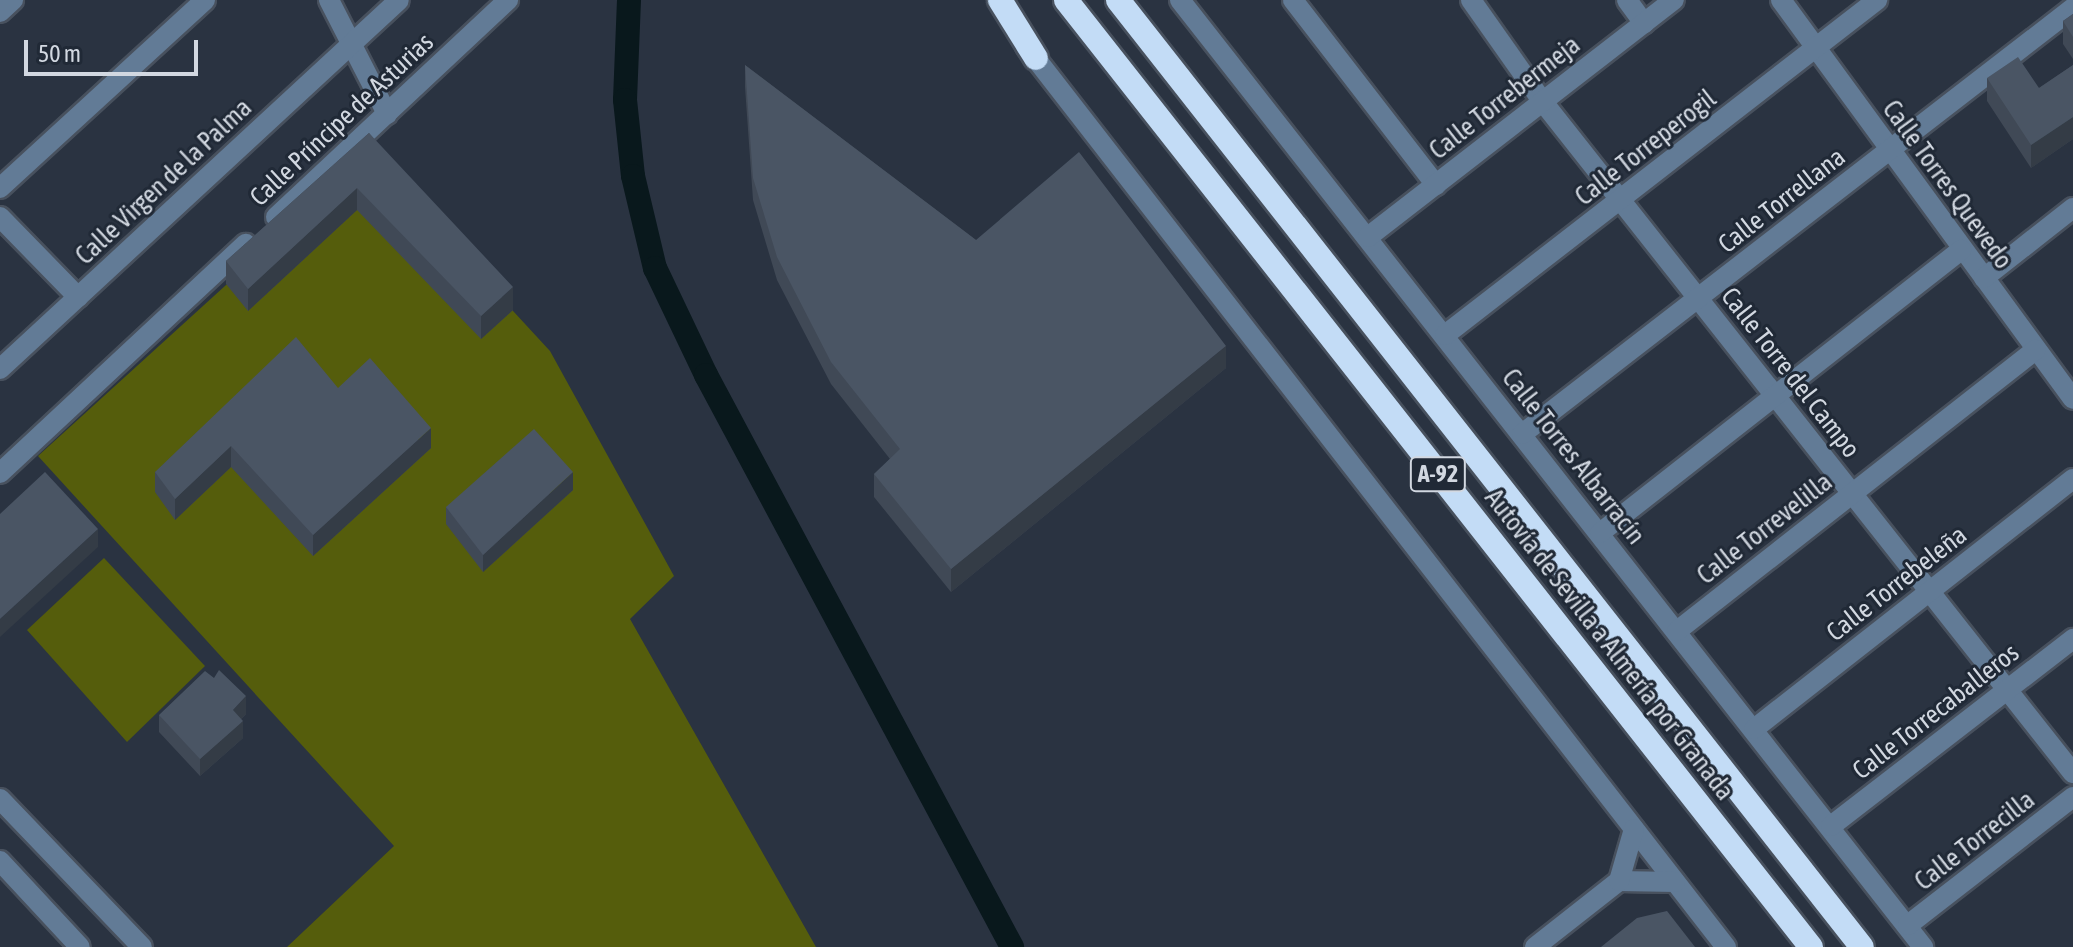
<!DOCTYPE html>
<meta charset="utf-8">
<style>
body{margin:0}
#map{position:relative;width:2073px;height:947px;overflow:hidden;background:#2a3341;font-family:"Asap Condensed",sans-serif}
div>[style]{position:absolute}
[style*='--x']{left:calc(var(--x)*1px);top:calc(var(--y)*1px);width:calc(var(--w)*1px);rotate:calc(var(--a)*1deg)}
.green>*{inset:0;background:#555d0c}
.canal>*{height:24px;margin:-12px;padding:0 12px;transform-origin:12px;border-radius:12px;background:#09181c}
.roads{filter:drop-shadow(2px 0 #48515e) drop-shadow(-2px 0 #48515e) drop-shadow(0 2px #48515e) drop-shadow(0 -2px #48515e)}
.minor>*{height:20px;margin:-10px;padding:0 10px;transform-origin:10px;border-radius:10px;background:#627b96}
.highway>*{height:24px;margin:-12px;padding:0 12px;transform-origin:12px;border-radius:12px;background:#c3dcf6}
.wall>*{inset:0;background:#404956}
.shaded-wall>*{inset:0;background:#343c46}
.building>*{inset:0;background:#4a5564}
span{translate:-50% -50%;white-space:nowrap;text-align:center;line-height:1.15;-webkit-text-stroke:6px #202936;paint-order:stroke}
.shield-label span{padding:2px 6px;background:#202936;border:2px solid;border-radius:6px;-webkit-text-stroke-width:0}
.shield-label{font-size:24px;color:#d2d8e1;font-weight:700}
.street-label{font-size:26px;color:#d2d8e1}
.scale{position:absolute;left:24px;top:40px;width:174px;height:36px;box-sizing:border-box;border:4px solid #d2d8e1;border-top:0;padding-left:10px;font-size:24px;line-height:28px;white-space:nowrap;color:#d2d8e1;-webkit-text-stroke:6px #202936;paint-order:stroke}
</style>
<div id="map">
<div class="green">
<i style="clip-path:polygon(369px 155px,550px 351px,674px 576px,630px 619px,816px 947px,287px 947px,394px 846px,38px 456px)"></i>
<i style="clip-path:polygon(104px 558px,205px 666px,127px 742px,27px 630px)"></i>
</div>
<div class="canal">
<i style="--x:629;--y:0;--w:100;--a:92.3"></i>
<i style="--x:625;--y:100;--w:76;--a:84"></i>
<i style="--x:633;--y:176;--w:95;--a:76.6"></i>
<i style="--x:655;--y:268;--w:119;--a:64.5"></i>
<i style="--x:706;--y:375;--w:649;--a:61.85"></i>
</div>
<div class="roads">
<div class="minor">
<i style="--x:329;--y:0;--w:128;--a:63"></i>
<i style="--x:1180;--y:0;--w:1204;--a:51.88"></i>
<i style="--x:1293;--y:0;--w:234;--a:52.3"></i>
<i style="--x:1471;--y:0;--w:125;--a:54.8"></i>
<i style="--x:1543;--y:102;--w:855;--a:51.7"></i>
<i style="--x:1627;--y:0;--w:29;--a:54"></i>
<i style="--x:1781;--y:0;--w:494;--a:53.8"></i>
<i style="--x:0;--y:12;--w:18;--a:-43"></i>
<i style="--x:1026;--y:46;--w:1141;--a:52.16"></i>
<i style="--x:0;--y:188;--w:278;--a:-42.5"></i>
<i style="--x:0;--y:217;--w:112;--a:45.7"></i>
<i style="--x:276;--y:217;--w:318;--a:-43.1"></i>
<i style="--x:1368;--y:237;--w:387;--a:-37.8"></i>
<i style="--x:1984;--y:278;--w:113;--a:-38.2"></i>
<i style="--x:1445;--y:335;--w:547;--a:-37.79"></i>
<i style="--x:0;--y:369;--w:543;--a:-42.76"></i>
<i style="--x:1522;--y:434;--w:696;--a:-37.71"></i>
<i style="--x:0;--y:473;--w:336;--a:-43"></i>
<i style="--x:1600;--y:533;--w:459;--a:-38.1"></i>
<i style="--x:1677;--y:631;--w:456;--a:-38.1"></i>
<i style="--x:1754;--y:729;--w:405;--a:-38.1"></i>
<i style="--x:0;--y:799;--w:205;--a:46.2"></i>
<i style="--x:1831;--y:826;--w:306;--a:-37.7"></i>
<i style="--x:0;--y:861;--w:117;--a:47.1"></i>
<i style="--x:1619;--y:881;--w:56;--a:1"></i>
<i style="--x:1908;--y:925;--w:209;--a:-37.8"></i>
<i style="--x:1535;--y:947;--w:107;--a:-38.2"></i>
<i style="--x:1619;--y:881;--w:54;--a:-73.9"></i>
</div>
<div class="highway">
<i style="--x:1000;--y:0;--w:68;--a:58.2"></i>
<i style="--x:1066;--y:0;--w:1205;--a:51.81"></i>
<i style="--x:1118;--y:0;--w:1204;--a:51.85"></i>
</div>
</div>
<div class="wall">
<i style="clip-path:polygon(2073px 14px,2073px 59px,2063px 44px,2063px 21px)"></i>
<i style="clip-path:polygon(745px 65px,976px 240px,1226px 368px,951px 592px,874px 497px,874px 474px,890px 459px,831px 384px,777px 280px,753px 200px,745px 87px)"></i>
<i style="clip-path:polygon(2073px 65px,2073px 139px,2031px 168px,1987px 101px,1987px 78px,2039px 88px)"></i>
<i style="clip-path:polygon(369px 133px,513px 310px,481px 339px,357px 210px,248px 311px,226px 284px,226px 261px)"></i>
<i style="clip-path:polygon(338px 388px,431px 448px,313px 556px,231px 467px,175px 520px,155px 492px,155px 472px)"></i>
<i style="clip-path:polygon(573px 490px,483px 572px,446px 524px,446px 507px)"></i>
<i style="clip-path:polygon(246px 714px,241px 719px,243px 738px,200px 776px,159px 732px,159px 715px)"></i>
</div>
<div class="shaded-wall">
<i style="clip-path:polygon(2073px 117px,2073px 139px,2031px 168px,2031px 145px)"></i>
<i style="clip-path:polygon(357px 188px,357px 210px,248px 311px,248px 289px)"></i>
<i style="clip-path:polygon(513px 287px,513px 310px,481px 339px,481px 316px)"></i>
<i style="clip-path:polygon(1226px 346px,1226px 368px,951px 592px,951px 569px)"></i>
<i style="clip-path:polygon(431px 428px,431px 448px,313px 556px,313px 535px)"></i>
<i style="clip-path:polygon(231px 446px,231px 467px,175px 520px,175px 499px)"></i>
<i style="clip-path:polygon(573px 472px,573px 490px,483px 572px,483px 555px)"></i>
<i style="clip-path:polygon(98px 529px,98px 547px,0 637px,0 619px)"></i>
<i style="clip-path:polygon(246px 696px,246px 714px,233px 727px,233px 710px)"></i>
<i style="clip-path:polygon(243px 721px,243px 738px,200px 776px,200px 759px)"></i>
</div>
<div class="building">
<i style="clip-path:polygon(2073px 14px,2073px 37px,2063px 21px)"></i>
<i style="clip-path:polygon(2018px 57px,2039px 88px,2073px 65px,2073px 117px,2031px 145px,1987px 78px)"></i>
<i style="clip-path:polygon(745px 65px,976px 240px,1079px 152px,1226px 346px,951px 569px,874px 474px,900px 449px,831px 362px,777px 257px,753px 178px)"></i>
<i style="clip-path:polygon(369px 133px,513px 287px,481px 316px,357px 188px,248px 289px,226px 261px)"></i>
<i style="clip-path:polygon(296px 337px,338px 388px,370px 358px,431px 428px,313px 535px,231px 446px,175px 499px,155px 472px)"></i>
<i style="clip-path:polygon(534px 429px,573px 472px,483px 555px,446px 507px)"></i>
<i style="clip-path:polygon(45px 472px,98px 529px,0 619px,0 514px)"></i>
<i style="clip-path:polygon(219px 670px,246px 696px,233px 710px,243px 721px,200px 759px,159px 715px,205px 671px,214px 678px)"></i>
<i style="clip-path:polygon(1667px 911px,1695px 947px,1601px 947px,1637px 918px)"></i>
</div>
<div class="shield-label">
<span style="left:1438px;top:474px">A-92</span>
</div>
<div class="street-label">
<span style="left:1505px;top:98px;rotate:-38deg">Calle Torrebermeja</span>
<span style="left:342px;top:120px;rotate:-43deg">Calle Príncipe de Asturias</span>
<span style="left:1646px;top:148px;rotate:-38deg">Calle Torreperogil</span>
<span style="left:164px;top:182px;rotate:-43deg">Calle Virgen de la Palma</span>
<span style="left:1947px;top:185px;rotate:54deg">Calle Torres Quevedo</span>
<span style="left:1782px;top:201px;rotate:-38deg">Calle Torrellana</span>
<span style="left:1790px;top:373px;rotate:52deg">Calle Torre del Campo</span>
<span style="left:1573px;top:457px;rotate:52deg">Calle Torres Albarracín</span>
<span style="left:1765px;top:529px;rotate:-38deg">Calle Torrevelilla</span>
<span style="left:1897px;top:584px;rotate:-38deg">Calle Torrebeleña</span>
<span style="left:1609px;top:645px;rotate:52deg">Autovía de Sevilla a Almería por Granada</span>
<span style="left:1936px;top:712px;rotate:-38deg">Calle Torrecaballeros</span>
<span style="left:1975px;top:841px;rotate:-38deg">Calle Torrecilla</span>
</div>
<div class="scale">50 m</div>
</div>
